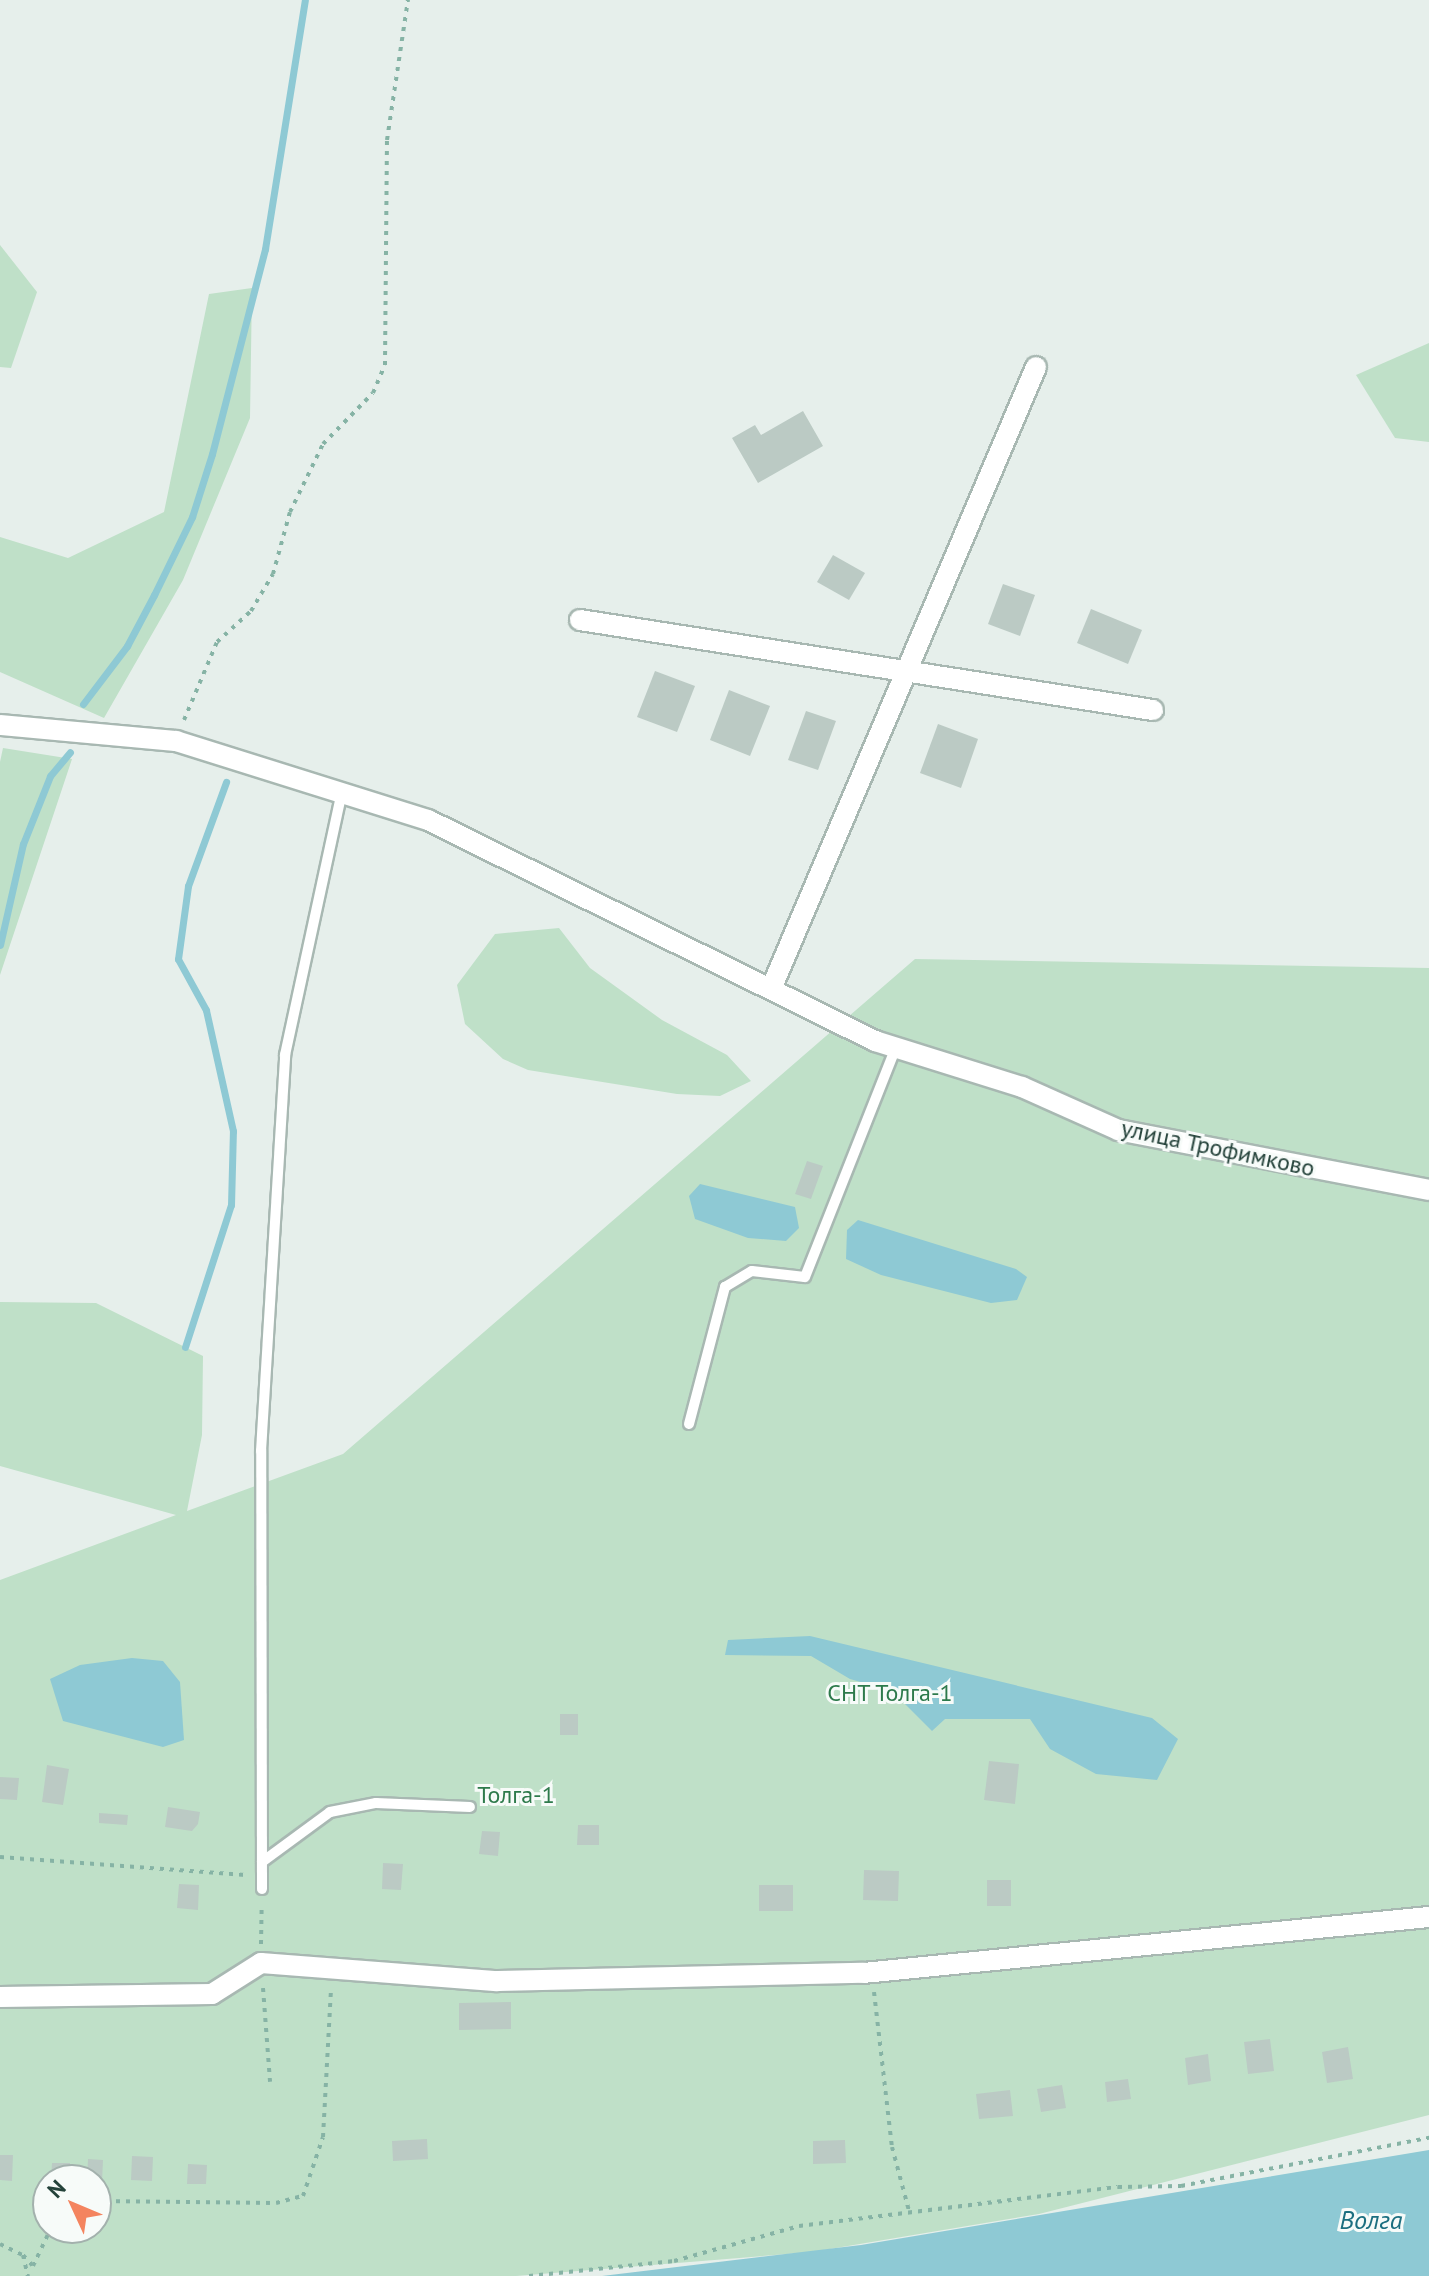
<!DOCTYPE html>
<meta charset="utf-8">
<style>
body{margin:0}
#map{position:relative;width:1429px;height:2276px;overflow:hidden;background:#e6efeb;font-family:"PT Sans",sans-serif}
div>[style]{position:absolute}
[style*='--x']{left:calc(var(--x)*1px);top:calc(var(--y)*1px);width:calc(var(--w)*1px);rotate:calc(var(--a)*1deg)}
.green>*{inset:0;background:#bfe0c8}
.water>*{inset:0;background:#8ec9d4}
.stream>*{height:7px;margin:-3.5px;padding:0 3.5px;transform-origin:3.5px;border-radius:3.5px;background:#8ec9d4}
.building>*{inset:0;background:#bbcac4}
.path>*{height:4px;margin-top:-2px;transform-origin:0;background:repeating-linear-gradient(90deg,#86b3a5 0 4px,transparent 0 10px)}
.roads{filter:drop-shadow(2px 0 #a8b8b2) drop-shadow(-2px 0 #a8b8b2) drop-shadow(0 2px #a8b8b2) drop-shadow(0 -2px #a8b8b2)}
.service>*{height:10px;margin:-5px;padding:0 5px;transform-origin:5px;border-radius:5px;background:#fff}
.minor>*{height:20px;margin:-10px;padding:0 10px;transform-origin:10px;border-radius:10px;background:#fff}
span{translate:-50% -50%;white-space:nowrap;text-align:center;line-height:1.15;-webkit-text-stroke:6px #f7fbf9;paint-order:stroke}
.street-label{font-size:24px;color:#24423a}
.park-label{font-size:24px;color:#2d7a4b}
.water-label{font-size:26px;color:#1c6f80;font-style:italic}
.north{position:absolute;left:32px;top:2164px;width:80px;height:80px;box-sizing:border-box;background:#f7fbf9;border:2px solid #a3b1ad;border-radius:50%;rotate:314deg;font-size:22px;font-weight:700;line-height:32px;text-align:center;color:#24423a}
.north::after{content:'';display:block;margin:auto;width:28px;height:36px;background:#f4845f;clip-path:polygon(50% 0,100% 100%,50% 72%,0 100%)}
</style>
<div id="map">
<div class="green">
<i style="clip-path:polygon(0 245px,37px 292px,11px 368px,0 367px)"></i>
<i style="clip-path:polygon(252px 288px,250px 418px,183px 580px,104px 718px,0 672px,0 537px,68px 558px,164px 512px,209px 294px)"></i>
<i style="clip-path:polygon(1429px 343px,1429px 442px,1395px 438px,1356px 375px)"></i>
<i style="clip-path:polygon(3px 748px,72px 759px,0 975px,0 762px)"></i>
<i style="clip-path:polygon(559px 928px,590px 968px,662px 1020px,727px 1055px,751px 1081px,720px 1096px,677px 1094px,528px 1070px,503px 1059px,465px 1024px,457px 985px,495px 934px)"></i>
<i style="clip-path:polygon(evenodd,915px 959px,1429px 968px,1429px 2115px,1039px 2214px,812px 2252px,516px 2276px,0 2276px,0 1580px,176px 1515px,0 1466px,0 1302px,96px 1303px,203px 1356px,202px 1435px,187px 1511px,343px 1454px,915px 959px,48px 2180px,96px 2180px,96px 2228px,48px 2228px,48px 2180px)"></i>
</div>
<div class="water">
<i style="clip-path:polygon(700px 1184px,795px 1207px,799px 1228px,786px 1241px,748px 1238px,695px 1219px,689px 1196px)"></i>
<i style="clip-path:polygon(858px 1220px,1016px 1269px,1027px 1277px,1017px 1300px,991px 1303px,881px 1275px,846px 1259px,847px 1230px)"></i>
<i style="clip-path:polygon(810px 1636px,1152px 1718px,1178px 1739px,1157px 1780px,1096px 1774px,1050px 1749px,1030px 1719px,945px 1719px,932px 1731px,892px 1691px,850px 1679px,811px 1656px,725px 1655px,728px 1640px)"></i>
<i style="clip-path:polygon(132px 1658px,163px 1661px,180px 1682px,184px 1740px,163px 1747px,63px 1721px,50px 1679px,80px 1665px)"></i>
<i style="clip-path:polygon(1429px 2150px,1429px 2276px,602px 2276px,861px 2245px)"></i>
</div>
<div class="stream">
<i style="--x:83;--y:704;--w:73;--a:-52.8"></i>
<i style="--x:127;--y:646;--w:58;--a:-62.1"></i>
<i style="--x:154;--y:595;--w:87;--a:-64"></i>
<i style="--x:192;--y:517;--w:66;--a:-72.4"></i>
<i style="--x:212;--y:454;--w:212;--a:-75.5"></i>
<i style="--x:265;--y:249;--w:252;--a:-80.9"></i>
<i style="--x:0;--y:945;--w:104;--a:-77.2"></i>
<i style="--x:23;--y:844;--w:73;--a:-68.3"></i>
<i style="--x:50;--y:776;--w:31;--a:-50"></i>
<i style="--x:185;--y:1347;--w:149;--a:-72.1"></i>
<i style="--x:231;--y:1205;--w:74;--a:-88.5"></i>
<i style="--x:233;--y:1131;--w:124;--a:-102.6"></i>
<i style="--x:206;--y:1010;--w:58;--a:-118.8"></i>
<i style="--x:178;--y:959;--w:74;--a:-82.2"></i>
<i style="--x:188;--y:886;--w:111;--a:-69.9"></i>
</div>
<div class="building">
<i style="clip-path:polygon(803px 411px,823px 446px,758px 483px,732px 438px,755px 425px,761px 435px)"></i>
<i style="clip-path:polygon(833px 555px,865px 573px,849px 600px,817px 582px)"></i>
<i style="clip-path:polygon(1003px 584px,1035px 595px,1020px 636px,988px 624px)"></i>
<i style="clip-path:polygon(1091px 609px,1142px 630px,1128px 664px,1077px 643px)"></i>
<i style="clip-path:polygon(655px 671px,695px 686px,677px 732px,637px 717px)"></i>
<i style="clip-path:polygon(729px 690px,770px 706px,750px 756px,710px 740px)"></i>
<i style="clip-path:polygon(806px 711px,836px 721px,818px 770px,788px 760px)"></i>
<i style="clip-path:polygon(938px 724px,978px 739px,961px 788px,920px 773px)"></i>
<i style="clip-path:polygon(807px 1161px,823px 1166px,811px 1199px,795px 1194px)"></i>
<i style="clip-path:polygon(560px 1714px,578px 1714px,578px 1735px,560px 1735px)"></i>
<i style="clip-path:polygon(989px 1761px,1019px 1764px,1015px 1804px,984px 1800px)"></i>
<i style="clip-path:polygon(47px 1765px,69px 1769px,63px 1805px,42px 1802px)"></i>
<i style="clip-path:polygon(0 1777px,19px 1778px,17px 1800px,0 1799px)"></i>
<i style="clip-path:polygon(168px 1807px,200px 1812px,198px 1824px,192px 1831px,165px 1827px)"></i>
<i style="clip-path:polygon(99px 1813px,128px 1815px,127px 1825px,99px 1823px)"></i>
<i style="clip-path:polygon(578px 1825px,599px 1825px,599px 1845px,577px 1845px)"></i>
<i style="clip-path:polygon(482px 1831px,500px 1832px,498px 1856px,479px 1854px)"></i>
<i style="clip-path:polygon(383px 1863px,403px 1864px,401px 1890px,382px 1889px)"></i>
<i style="clip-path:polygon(864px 1870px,899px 1871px,898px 1901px,863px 1900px)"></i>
<i style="clip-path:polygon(987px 1880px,1011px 1880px,1011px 1906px,987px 1906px)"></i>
<i style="clip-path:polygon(179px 1884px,199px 1885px,198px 1910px,177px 1908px)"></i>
<i style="clip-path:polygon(759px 1885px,793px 1885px,793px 1911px,759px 1911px)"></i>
<i style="clip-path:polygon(511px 2002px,511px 2029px,459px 2030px,459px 2003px)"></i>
<i style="clip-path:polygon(1270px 2039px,1274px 2071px,1248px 2074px,1244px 2042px)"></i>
<i style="clip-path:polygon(1348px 2047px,1353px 2079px,1327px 2083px,1322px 2052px)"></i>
<i style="clip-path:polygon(1208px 2054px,1211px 2081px,1188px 2085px,1185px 2058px)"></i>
<i style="clip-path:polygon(1128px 2079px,1131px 2099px,1107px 2102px,1105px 2082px)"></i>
<i style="clip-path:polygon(1062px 2085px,1066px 2108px,1041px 2112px,1037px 2089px)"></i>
<i style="clip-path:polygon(1010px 2090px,1013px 2116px,979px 2119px,976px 2094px)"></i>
<i style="clip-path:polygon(427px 2139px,428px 2159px,393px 2161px,392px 2141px)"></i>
<i style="clip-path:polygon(845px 2140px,846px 2163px,813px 2164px,813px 2141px)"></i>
<i style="clip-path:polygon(0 2155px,13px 2155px,12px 2181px,0 2180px)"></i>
<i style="clip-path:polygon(132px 2156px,153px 2157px,152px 2181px,131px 2180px)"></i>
<i style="clip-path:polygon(88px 2159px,103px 2160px,102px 2183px,87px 2180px)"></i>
<i style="clip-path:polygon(52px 2163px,70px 2163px,69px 2180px,51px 2180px)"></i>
<i style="clip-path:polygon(188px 2164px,207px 2165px,206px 2184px,187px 2184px)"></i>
</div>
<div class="path">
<i style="--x:184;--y:720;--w:85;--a:-67.1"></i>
<i style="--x:217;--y:642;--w:46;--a:-42.4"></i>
<i style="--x:251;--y:611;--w:43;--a:-59.3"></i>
<i style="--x:273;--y:574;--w:64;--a:-74.7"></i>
<i style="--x:290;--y:512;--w:76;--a:-64.1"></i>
<i style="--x:323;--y:444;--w:71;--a:-45.6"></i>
<i style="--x:373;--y:393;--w:30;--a:-67"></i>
<i style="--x:385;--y:365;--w:225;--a:-89.5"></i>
<i style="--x:387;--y:140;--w:142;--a:-81.5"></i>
<i style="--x:0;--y:1857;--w:246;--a:4.2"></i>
<i style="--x:261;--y:1944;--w:39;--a:-89"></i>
<i style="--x:263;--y:1988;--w:94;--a:85.7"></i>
<i style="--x:874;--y:1992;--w:156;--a:83.4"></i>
<i style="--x:892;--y:2147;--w:66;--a:75.1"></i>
<i style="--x:96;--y:2201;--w:180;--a:0.6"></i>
<i style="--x:276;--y:2203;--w:28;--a:-15"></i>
<i style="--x:303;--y:2196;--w:62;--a:-71.3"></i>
<i style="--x:323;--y:2137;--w:146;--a:-86.9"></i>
<i style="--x:0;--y:2244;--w:25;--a:26"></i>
<i style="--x:23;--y:2255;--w:22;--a:77"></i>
<i style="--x:23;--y:2255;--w:15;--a:48"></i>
<i style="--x:33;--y:2266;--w:42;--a:-64.7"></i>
<i style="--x:529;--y:2276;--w:146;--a:-5.9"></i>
<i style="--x:674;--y:2261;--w:130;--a:-15.6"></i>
<i style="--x:799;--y:2226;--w:321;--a:-7"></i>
<i style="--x:1118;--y:2187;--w:63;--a:-0.9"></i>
<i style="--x:1181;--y:2186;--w:253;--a:-11"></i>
</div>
<div class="roads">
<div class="service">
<i style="--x:689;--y:1424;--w:142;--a:-75.3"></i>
<i style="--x:725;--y:1287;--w:31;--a:-31"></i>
<i style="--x:752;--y:1271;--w:53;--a:6.5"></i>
<i style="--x:805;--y:1277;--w:247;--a:-68.4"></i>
<i style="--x:262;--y:1862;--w:84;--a:-36.3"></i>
<i style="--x:330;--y:1812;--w:47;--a:-11.1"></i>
<i style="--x:376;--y:1803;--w:94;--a:2.4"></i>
<i style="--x:262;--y:1889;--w:438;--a:-90.1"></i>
<i style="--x:261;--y:1451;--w:397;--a:-86.5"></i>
<i style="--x:285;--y:1055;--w:264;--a:-77.8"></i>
</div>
<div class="minor">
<i style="--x:580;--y:620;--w:580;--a:8.93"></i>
<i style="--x:0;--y:725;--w:177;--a:5.2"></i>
<i style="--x:176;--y:741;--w:264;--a:17.4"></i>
<i style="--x:428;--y:820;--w:499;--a:26.3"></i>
<i style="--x:875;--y:1041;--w:154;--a:17.4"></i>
<i style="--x:1022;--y:1087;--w:105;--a:24.1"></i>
<i style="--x:1118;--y:1130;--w:317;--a:10.9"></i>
<i style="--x:771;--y:989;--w:676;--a:-66.92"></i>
<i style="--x:0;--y:1997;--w:212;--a:-0.8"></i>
<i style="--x:212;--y:1994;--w:58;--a:-32.3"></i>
<i style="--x:261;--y:1963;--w:237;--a:4.4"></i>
<i style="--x:497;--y:1981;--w:366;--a:-1.3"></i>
<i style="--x:863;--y:1973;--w:569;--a:-5.65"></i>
</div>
</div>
<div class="street-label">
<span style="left:1218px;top:1148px;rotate:12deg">улица Трофимково</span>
</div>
<div class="park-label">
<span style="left:890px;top:1693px">СНТ Толга-1</span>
<span style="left:516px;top:1795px">Толга-1</span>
</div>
<div class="water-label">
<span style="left:1371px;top:2220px">Волга</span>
</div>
<div class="north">N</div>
</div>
